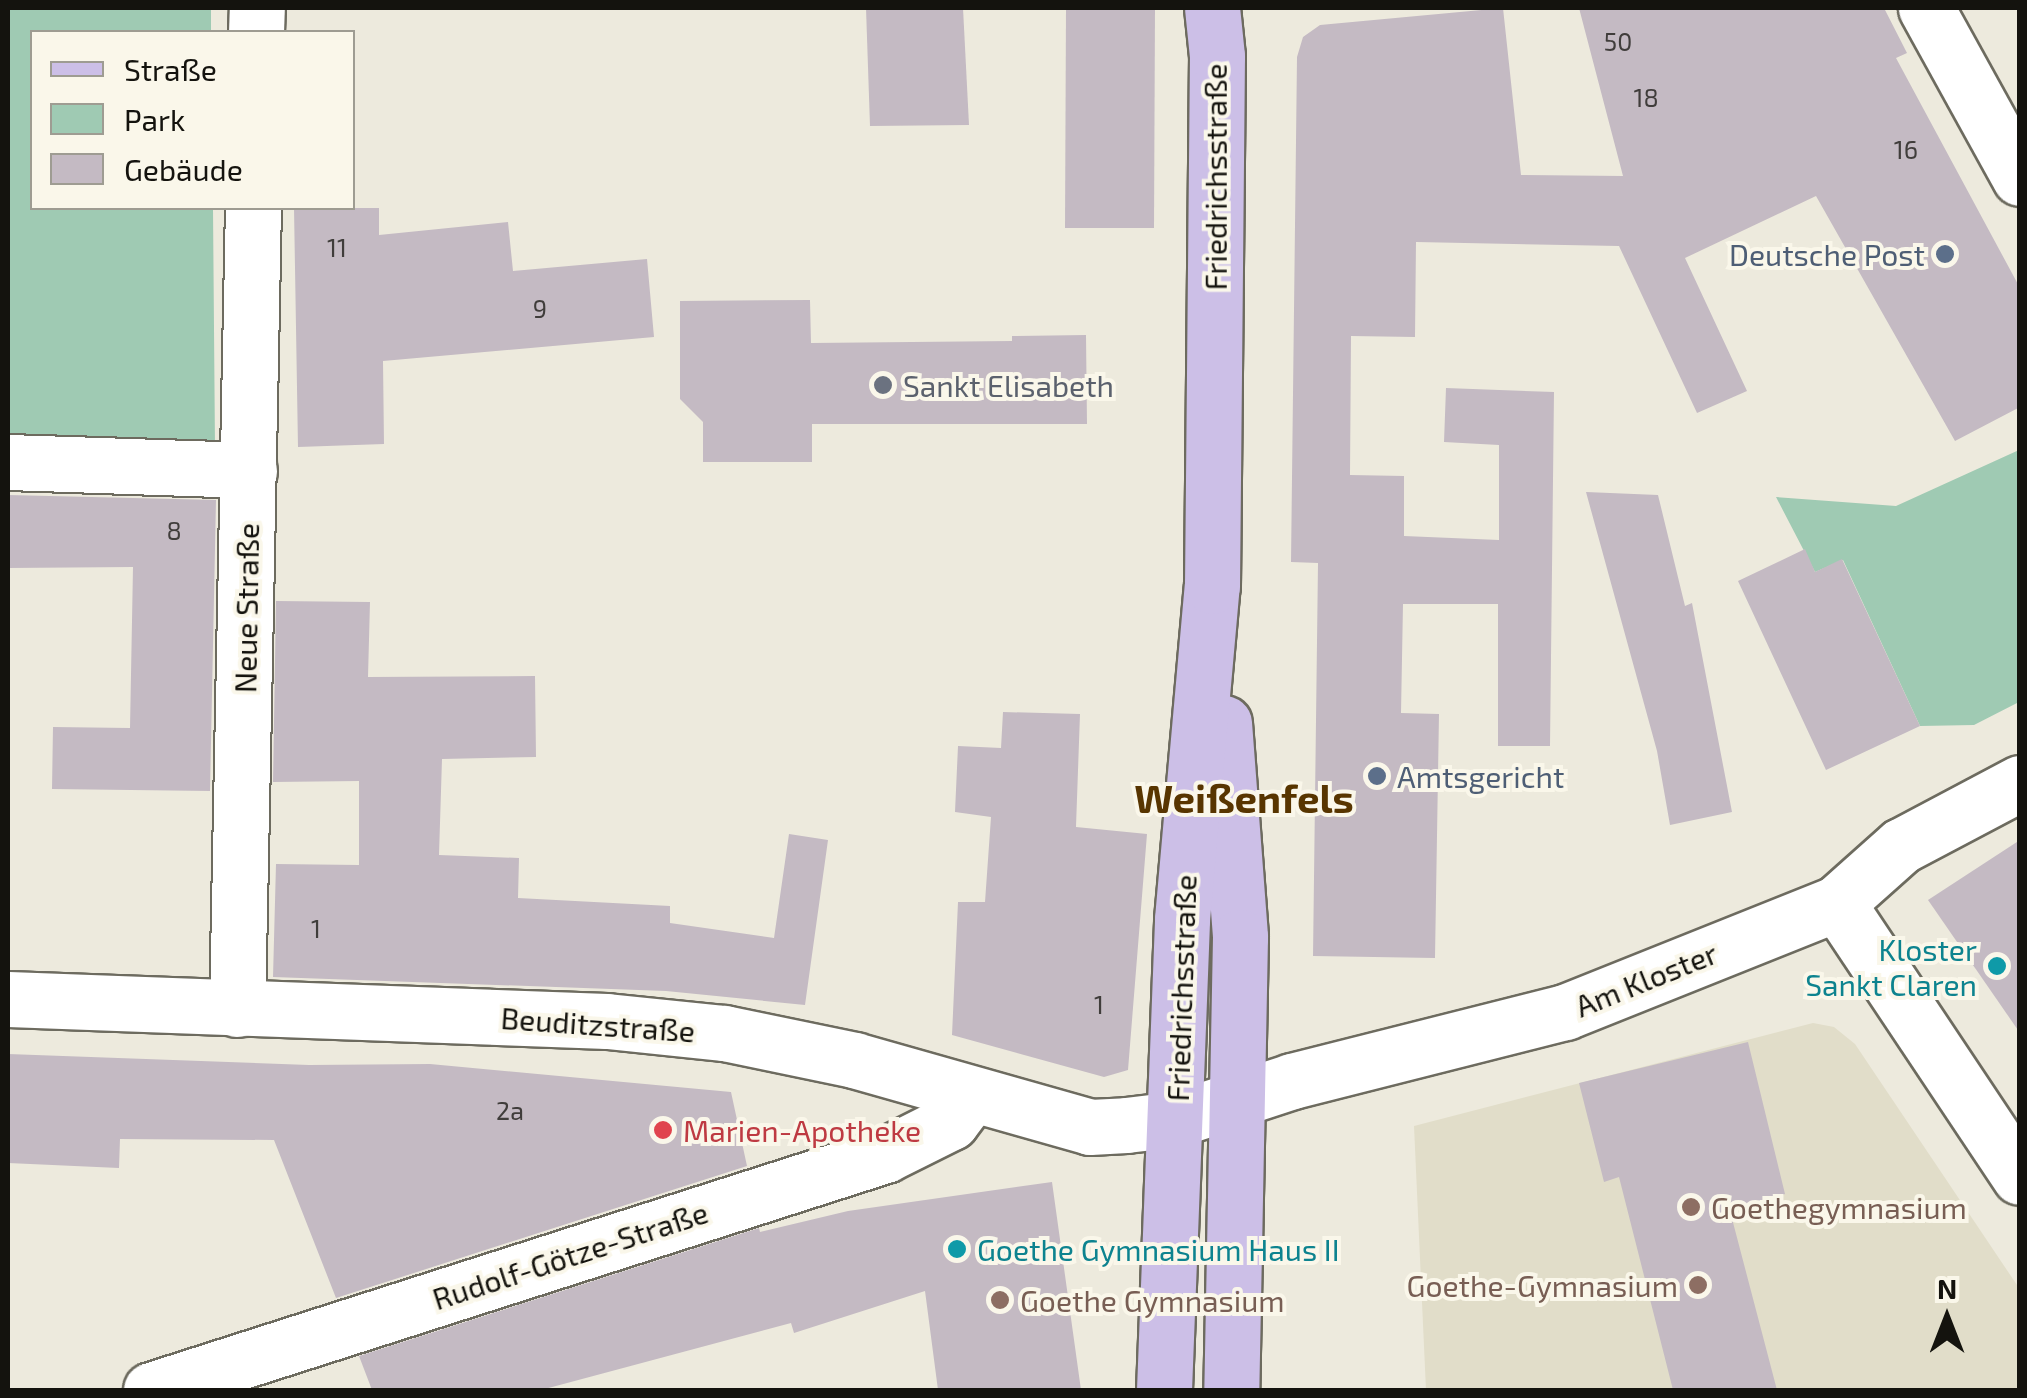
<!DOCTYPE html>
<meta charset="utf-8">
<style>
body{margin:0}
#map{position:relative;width:2027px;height:1398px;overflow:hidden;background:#edeadd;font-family:"Exo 2",sans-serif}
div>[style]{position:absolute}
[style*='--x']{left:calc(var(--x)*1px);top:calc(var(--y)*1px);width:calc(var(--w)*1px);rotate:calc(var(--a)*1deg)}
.built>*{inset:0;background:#e1ddc9}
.green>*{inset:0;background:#9fcab3}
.building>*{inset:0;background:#c4bac3}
.roads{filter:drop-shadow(2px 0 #6d6b5f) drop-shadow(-2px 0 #6d6b5f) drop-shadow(0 2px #6d6b5f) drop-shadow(0 -2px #6d6b5f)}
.minor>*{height:55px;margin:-27.5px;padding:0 27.5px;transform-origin:27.5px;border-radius:27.5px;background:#fff}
.major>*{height:55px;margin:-27.5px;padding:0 27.5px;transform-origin:27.5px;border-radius:27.5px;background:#ccbfe7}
.dots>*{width:28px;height:28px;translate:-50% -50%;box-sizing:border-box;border:5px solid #faf7ea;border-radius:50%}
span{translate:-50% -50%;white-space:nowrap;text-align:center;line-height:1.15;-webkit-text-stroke:8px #faf7ea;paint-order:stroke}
.number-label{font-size:25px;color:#403d3b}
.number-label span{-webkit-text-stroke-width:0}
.street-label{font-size:30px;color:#14130e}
.service-label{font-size:30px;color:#4e5e75}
.right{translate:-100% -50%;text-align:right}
.left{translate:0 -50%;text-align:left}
.worship-label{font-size:30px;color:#5b616d}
.culture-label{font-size:30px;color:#0d838f}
.health-label{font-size:30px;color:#be3a42}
.education-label{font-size:30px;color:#785e54}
.district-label{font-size:40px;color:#583500;font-weight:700}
.frame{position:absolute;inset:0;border:10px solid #14130e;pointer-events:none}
.legend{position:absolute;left:30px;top:30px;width:325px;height:180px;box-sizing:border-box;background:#faf7ea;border:2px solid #9e9c92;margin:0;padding:12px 18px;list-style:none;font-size:30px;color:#14130e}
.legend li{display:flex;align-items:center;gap:20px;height:50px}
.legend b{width:50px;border:2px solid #9e9c92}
.north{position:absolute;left:1897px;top:1268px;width:100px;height:100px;-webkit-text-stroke:8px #faf7ea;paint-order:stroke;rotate:0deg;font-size:28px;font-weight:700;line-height:40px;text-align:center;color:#14130e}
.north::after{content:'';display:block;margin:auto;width:35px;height:45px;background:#14130e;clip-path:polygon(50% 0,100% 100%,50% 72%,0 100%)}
</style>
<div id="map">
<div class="built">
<i style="clip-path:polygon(1813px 1023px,1834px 1027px,1855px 1044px,2019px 1288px,2019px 1390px,1426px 1390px,1414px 1126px)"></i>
</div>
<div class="green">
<i style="clip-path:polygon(8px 8px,211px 8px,211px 32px,32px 32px,32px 208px,213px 208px,215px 447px,8px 438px)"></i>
<i style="clip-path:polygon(2019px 450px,2019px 702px,1974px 725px,1920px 726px,1843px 560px,1815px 572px,1776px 497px,1896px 506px)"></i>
</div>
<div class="building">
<i style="clip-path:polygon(866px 8px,963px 8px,969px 125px,870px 126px)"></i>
<i style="clip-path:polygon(1066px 8px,1155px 8px,1154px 228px,1065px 228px)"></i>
<i style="clip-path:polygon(1503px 8px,1521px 175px,1623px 176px,1579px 8px,1884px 8px,1907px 53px,1896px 58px,2020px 288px,2020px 407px,1955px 441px,1816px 196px,1685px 258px,1747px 391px,1697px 413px,1619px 246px,1416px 242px,1415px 337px,1351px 336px,1350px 475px,1404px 476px,1404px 536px,1499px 540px,1499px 445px,1444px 442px,1446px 388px,1554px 392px,1550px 746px,1498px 746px,1498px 604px,1403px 604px,1401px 713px,1439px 714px,1435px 958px,1313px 956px,1318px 563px,1291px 562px,1297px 57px,1303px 37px,1320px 25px)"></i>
<i style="clip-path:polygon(294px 208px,379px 208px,379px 235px,508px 222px,513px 271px,647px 259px,654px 337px,383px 361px,384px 444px,298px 447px)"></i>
<i style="clip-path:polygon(810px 300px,811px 343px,1012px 341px,1012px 336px,1086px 335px,1087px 424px,812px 424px,812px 462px,703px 462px,703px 422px,680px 399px,680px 301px)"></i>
<i style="clip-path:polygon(1586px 492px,1658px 495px,1685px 606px,1692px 603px,1732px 812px,1670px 825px,1657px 751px)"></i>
<i style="clip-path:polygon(8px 495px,216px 500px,210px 791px,52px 789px,53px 727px,130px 728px,133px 567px,8px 568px)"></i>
<i style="clip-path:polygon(1805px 549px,1815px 572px,1842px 559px,1920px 726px,1826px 770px,1738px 581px)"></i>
<i style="clip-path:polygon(276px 601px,370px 602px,368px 677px,535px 676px,536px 757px,442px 759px,439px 855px,519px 858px,518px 898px,670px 906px,670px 923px,774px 938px,789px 834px,828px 840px,805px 1005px,666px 991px,273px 977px,276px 864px,359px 865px,359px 781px,273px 782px)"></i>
<i style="clip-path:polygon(1003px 712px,1080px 714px,1076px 827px,1147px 834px,1128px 1070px,1104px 1077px,952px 1035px,958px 902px,985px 902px,991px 817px,955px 812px,958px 746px,1001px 748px)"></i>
<i style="clip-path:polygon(2020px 840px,2020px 1033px,1928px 900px)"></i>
<i style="clip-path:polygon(1748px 1042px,1785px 1194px,1730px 1211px,1777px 1390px,1673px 1390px,1619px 1177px,1604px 1182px,1579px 1083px)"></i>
<i style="clip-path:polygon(8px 1054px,309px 1065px,430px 1064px,731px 1092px,747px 1166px,336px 1298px,274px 1140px,120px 1139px,119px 1168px,8px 1163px)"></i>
<i style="clip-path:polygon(1052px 1182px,1081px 1390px,938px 1390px,925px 1291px,794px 1333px,791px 1323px,541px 1390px,372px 1390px,359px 1356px,759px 1228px,760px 1232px,848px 1211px)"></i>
</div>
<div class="roads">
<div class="minor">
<i style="--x:1926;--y:8;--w:194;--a:61.1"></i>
<i style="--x:256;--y:32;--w:24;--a:-88"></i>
<i style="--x:8;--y:462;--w:241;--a:1.9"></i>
<i style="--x:1837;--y:903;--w:329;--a:56.3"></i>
<i style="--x:8;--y:999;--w:599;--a:2.1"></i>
<i style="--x:607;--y:1021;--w:118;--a:5.9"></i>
<i style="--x:724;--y:1033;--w:133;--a:11.7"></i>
<i style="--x:854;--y:1060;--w:245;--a:15.8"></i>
<i style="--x:1090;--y:1127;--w:36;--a:-3"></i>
<i style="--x:1126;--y:1125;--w:50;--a:-6.8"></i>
<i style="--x:1176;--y:1119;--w:122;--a:-18.1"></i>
<i style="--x:1292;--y:1081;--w:282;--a:-14.2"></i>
<i style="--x:1565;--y:1012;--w:293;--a:-21.8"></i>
<i style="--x:1837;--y:903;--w:86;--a:-41.7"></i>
<i style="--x:1901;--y:846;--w:135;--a:-27.9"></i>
<i style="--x:237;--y:1009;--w:801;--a:-88.86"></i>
<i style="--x:151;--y:1390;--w:771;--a:-17.75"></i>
<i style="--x:885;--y:1155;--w:74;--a:-26.6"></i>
<i style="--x:951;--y:1122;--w:35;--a:-53"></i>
</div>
<div class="major">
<i style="--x:1224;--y:723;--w:215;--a:85.7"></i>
<i style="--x:1240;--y:937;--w:453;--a:91.1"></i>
<i style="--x:1164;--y:1390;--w:471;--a:-87.8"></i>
<i style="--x:1182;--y:919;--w:334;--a:-84.9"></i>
<i style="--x:1212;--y:586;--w:530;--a:-89.46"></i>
<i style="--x:1217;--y:56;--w:48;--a:-95.9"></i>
</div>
</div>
<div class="dots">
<i style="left:1945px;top:254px;background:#5c6f8a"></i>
<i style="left:883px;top:385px;background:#6b7280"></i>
<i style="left:1377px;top:776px;background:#5c6f8a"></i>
<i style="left:1997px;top:966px;background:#0f9aa8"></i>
<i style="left:663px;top:1130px;background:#e0444e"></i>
<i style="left:1691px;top:1207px;background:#8d6e63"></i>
<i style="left:957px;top:1249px;background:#0f9aa8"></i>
<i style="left:1698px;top:1285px;background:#8d6e63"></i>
<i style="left:1000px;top:1300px;background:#8d6e63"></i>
</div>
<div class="number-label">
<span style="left:1618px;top:41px">50</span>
<span style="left:1646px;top:97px">18</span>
<span style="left:1906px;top:149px">16</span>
<span style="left:337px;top:247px">11</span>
<span style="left:540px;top:308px">9</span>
<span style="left:174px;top:530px">8</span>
<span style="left:316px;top:928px">1</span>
<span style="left:1099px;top:1004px">1</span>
<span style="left:510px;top:1110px">2a</span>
</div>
<div class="street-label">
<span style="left:1215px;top:177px;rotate:-90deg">Friedrichsstraße</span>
<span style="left:246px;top:608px;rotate:-89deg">Neue Straße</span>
<span style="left:1646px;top:979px;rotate:-22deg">Am Kloster</span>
<span style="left:1181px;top:988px;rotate:-88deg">Friedrichsstraße</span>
<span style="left:598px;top:1024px;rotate:4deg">Beuditzstraße</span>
<span style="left:570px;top:1255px;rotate:-18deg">Rudolf-Götze-Straße</span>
</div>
<div class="service-label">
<span class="right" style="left:1925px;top:254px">Deutsche Post</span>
<span class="left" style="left:1397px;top:776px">Amtsgericht</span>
</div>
<div class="worship-label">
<span class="left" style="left:903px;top:385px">Sankt Elisabeth</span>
</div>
<div class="culture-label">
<span class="right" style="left:1977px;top:966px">Kloster<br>Sankt Claren</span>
<span class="left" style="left:977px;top:1249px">Goethe Gymnasium Haus II</span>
</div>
<div class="health-label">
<span class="left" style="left:683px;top:1130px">Marien-Apotheke</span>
</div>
<div class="education-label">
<span class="left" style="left:1711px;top:1207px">Goethegymnasium</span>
<span class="right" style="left:1678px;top:1285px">Goethe-Gymnasium</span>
<span class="left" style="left:1020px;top:1300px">Goethe Gymnasium</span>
</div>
<div class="district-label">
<span style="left:1244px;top:797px">Weißenfels</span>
</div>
<div class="frame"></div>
<ul class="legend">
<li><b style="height:12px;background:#ccbfe7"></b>Straße</li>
<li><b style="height:28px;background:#9fcab3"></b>Park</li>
<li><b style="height:28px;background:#c4bac3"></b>Gebäude</li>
</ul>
<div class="north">N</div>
</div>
